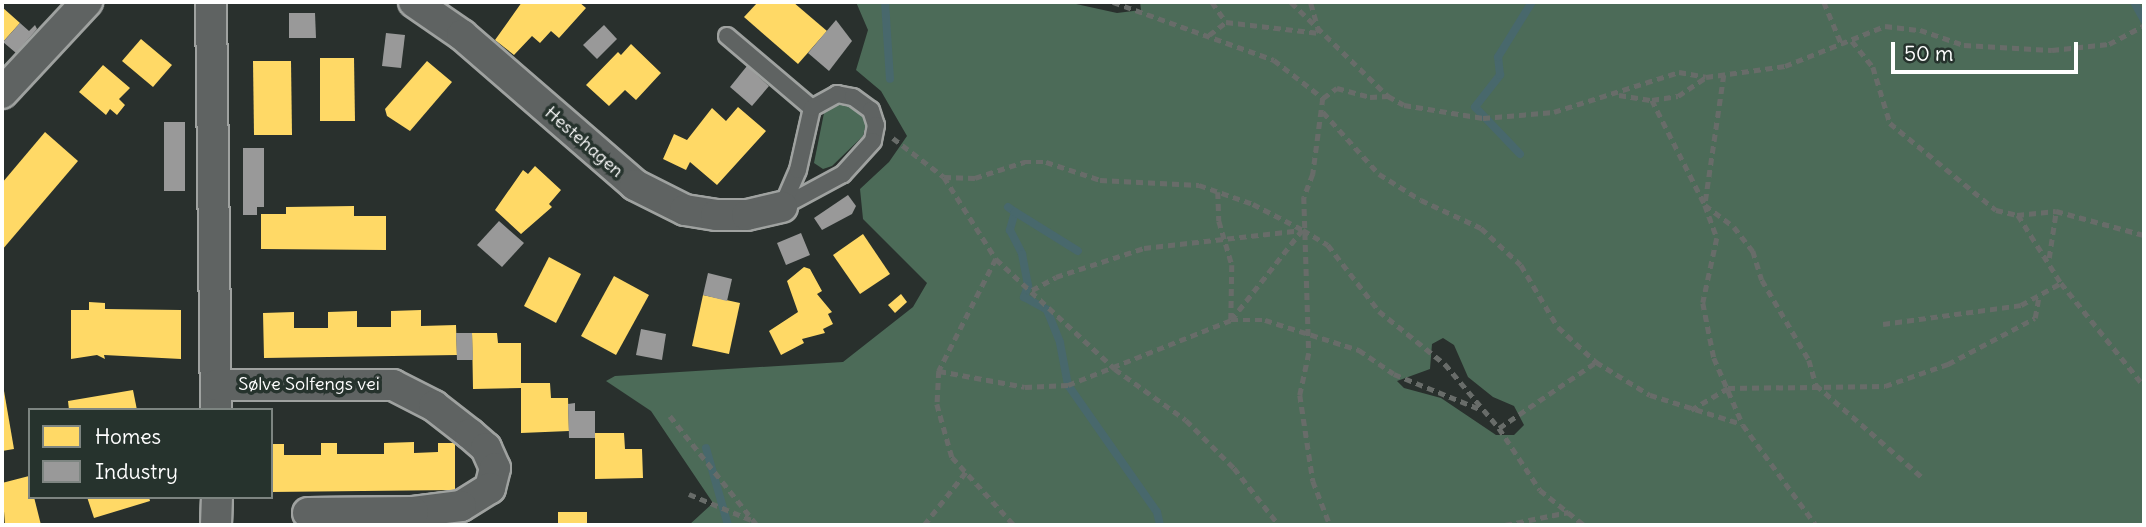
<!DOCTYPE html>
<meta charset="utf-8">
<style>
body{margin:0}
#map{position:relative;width:2146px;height:527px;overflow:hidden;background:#29302d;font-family:Delius,sans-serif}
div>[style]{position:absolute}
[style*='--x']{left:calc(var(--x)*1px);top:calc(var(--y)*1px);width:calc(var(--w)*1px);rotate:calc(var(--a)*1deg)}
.green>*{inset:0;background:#4c6b58}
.homes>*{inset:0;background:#ffd966}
.industry>*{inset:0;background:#999}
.stream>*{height:8px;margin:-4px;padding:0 4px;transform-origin:4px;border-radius:4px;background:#48686c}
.path>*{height:4.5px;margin-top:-2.25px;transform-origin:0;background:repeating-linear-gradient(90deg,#686c69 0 7px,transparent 0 12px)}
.roads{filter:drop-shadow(2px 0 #9fa2a0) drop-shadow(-2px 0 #9fa2a0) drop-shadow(0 2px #9fa2a0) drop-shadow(0 -2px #9fa2a0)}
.lane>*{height:16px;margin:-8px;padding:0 8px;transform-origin:8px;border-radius:8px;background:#5f6362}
.street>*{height:30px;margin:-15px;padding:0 15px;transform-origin:15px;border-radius:15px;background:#5f6362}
span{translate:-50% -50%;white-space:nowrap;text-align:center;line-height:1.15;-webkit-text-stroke:7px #26332d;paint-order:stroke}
.street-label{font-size:18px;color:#fff}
.frame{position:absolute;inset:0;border:4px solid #fff;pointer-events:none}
.legend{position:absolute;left:28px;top:408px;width:245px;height:91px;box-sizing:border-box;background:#26332d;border:2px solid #7d8581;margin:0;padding:9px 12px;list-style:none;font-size:21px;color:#fff}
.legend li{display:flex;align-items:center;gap:14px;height:35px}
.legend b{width:35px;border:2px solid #7d8581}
.scale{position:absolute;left:1891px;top:42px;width:187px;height:32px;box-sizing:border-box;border:4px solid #fff;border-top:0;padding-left:9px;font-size:21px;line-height:24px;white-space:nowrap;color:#fff;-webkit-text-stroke:5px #26332d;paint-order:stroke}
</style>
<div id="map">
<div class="green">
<i style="clip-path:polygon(evenodd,856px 2px,1067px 2px,1117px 13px,1141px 10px,1140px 2px,2144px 2px,2144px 525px,689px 525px,713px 503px,651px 411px,606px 381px,615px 376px,843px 362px,913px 307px,927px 283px,863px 219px,860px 189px,889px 162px,907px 136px,881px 91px,856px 70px,868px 30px,856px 2px,1443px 338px,1454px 345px,1468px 377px,1493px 397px,1514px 406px,1524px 425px,1514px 435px,1496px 435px,1441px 398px,1404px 388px,1397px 381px,1430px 369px,1432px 344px,1443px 338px)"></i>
<i style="clip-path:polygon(847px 104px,860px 111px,866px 124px,863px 136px,832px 166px,823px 169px,814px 163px,824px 113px,835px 105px)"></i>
</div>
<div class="homes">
<i style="clip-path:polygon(522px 2px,579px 2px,586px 8px,559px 38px,551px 31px,540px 43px,532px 36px,514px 55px,495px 40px)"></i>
<i style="clip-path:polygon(758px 2px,793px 2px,827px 31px,798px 64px,744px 17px)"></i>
<i style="clip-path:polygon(2px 7px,20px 23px,2px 43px)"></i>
<i style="clip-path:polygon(141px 39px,172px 65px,153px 87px,122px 61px)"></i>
<i style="clip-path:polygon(631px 44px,661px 73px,636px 100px,625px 90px,609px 106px,586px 85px,618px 52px,621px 55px)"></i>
<i style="clip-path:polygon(320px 58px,354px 58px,355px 121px,320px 121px)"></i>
<i style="clip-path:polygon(253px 61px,291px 61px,292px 135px,254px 135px)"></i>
<i style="clip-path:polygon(427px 61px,452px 82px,410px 131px,387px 116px,385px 109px)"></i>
<i style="clip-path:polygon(103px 65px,130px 88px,119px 99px,125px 105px,117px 115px,110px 109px,106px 115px,79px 92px)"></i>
<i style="clip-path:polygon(738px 107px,766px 131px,717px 185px,690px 162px,686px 170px,663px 159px,674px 134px,687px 140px,712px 108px,726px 121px)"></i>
<i style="clip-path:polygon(45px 132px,78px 161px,2px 250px,2px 183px)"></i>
<i style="clip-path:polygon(535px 166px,561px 190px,549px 204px,552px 207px,521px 234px,495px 210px,523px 170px,528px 174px)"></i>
<i style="clip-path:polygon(354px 206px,354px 216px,386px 216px,386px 250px,261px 249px,261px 214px,286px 214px,286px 207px)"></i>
<i style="clip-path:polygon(863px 234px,890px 274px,860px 294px,833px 255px)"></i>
<i style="clip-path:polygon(549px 257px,581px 274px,556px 323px,524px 306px)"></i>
<i style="clip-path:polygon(804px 267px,810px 269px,822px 291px,817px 294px,832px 312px,828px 314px,833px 324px,823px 329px,825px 333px,802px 339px,804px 343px,781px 355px,769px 331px,798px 312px,787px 281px)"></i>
<i style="clip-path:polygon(614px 276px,649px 295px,616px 355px,581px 336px)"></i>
<i style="clip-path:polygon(901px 294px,907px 302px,895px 313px,888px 305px)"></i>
<i style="clip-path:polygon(703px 295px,740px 303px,729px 354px,692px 346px)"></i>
<i style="clip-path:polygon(89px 302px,105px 303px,105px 309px,181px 310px,181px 359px,104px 355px,105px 359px,97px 355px,71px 359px,71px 310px,89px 310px)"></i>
<i style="clip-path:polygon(421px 310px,421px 326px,456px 325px,457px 355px,264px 358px,263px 313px,294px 312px,294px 328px,328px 328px,328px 312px,357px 311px,357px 327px,391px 327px,391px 311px)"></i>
<i style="clip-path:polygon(472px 333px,497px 333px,498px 343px,521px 343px,521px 383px,550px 383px,551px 398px,568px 398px,569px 431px,521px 433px,521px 388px,473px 389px)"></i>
<i style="clip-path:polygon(133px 390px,137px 410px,69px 410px,68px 401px)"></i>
<i style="clip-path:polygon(4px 391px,14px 449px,2px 451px,2px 392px)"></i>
<i style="clip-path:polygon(595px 433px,624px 433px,625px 449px,642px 449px,643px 478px,595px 479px)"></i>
<i style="clip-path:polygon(414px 442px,414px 453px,438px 452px,438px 443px,455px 443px,455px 490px,271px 492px,271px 444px,284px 444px,284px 455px,321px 455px,321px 443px,337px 443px,337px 454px,384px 454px,384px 443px)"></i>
<i style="clip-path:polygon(29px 476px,30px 497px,34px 497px,41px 525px,5px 525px,2px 483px)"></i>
<i style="clip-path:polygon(87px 497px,149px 497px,150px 501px,94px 518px)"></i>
<i style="clip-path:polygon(558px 512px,587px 512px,587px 525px,558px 525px)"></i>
</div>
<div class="industry">
<i style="clip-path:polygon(289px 13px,315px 13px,316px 38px,289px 38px)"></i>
<i style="clip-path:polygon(836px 20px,852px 41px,829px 71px,808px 53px)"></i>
<i style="clip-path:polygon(20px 23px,29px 31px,35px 25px,37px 29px,16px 53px,3px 42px)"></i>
<i style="clip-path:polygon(604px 25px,617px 39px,597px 59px,583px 45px)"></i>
<i style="clip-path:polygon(386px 33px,405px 35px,401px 68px,382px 66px)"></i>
<i style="clip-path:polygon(747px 66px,769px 86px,752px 106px,730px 87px)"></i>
<i style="clip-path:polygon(164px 122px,185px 122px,185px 191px,164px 191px)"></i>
<i style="clip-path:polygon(243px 148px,264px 148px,264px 207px,257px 207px,257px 215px,243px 215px)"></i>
<i style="clip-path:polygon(848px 195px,856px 206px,852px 214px,822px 230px,814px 218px)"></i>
<i style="clip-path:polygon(499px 221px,524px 243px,502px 267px,477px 245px)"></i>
<i style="clip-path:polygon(801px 233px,810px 255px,786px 265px,777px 243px)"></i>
<i style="clip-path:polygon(708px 273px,732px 279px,727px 301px,703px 295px)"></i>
<i style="clip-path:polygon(641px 329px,666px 334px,662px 360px,636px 355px)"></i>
<i style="clip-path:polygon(456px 333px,472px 333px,473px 360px,457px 360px)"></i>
<i style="clip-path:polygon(575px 403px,575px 411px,595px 411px,595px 438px,569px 438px,568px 404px)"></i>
</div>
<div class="stream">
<i style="--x:885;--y:2;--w:77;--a:86.3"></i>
<i style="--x:2134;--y:2;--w:21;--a:61"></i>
<i style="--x:1520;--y:154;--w:65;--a:-133.8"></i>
<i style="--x:1475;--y:107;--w:41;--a:-52"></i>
<i style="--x:1500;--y:75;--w:18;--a:-96"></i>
<i style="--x:1498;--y:57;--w:65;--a:-58.3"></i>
<i style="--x:1008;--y:207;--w:9;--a:36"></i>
<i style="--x:1015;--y:212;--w:19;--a:106"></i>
<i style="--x:1010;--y:230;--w:27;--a:63"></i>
<i style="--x:1022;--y:254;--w:33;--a:79"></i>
<i style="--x:1028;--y:286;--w:12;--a:110"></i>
<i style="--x:1024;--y:297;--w:26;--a:29"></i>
<i style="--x:1047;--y:310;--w:35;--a:68"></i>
<i style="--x:1060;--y:343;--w:43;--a:79.2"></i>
<i style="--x:1068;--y:385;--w:155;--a:55"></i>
<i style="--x:1157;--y:512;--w:13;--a:77"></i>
<i style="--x:1015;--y:212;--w:74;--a:31.8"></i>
<i style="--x:706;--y:448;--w:80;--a:74.1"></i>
</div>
<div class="path">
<i style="--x:1113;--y:2;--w:171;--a:19.8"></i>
<i style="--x:1274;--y:60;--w:62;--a:37.8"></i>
<i style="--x:1212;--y:2;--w:24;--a:55"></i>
<i style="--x:1291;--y:2;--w:135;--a:44.1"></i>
<i style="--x:1388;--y:96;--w:18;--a:29"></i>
<i style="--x:1404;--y:105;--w:80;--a:9.3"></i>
<i style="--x:1483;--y:118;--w:71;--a:-4.8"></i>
<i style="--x:1554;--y:112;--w:131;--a:-17.7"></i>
<i style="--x:1679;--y:72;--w:27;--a:10"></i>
<i style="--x:1706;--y:77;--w:80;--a:-7.9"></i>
<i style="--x:1785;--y:66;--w:108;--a:-21.8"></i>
<i style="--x:1885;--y:26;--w:35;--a:7"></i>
<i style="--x:1920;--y:30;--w:46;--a:18.8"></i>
<i style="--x:1964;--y:45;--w:88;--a:3.3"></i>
<i style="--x:2052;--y:50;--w:57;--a:-6"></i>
<i style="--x:2109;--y:44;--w:40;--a:-28"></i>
<i style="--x:1824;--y:2;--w:47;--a:67.3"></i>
<i style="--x:1209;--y:35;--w:21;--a:-37"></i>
<i style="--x:1226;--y:22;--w:94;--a:6.7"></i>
<i style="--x:1319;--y:33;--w:32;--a:-106"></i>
<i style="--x:1852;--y:41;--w:33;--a:51"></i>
<i style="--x:1873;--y:67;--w:59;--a:73.1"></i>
<i style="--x:1890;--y:123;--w:137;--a:39.4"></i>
<i style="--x:1996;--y:210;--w:22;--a:13"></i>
<i style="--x:2017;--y:215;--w:39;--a:-6"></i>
<i style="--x:2056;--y:211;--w:91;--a:15.3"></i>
<i style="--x:1724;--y:75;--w:131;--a:98.3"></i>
<i style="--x:1705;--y:205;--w:36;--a:37"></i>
<i style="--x:1734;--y:227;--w:31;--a:52"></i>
<i style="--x:1753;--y:251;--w:30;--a:73"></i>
<i style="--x:1762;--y:280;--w:93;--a:59.6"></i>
<i style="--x:1809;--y:360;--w:26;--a:74"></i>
<i style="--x:1816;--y:385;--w:143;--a:41"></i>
<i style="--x:1619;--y:95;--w:33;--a:9"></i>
<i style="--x:1652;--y:100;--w:26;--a:-9"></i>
<i style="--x:1678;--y:96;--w:32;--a:-34"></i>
<i style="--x:1323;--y:98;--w:77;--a:97.5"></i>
<i style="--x:1313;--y:174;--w:25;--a:111"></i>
<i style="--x:1304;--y:197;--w:156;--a:88.2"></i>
<i style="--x:1309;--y:353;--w:43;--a:102.1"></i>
<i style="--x:1300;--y:395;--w:87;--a:81.4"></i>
<i style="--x:1313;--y:481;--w:47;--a:68.9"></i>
<i style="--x:1323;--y:98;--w:17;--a:-36"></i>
<i style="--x:1337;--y:88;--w:34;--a:15"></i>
<i style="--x:1370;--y:97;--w:18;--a:-3"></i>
<i style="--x:1652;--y:100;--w:118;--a:63.2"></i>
<i style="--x:1705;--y:205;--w:35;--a:70"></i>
<i style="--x:1717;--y:238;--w:66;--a:102.2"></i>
<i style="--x:1703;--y:303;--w:56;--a:78.7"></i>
<i style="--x:1714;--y:358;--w:73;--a:66.6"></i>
<i style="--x:1743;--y:425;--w:124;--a:53.9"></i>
<i style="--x:1323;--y:112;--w:84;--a:47.9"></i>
<i style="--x:1379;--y:174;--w:49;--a:31.8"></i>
<i style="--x:1421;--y:200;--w:66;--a:25"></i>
<i style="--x:1481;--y:228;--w:54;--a:42.8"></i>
<i style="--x:1521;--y:265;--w:72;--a:59.2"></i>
<i style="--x:1558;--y:327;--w:52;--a:42.6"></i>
<i style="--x:893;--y:138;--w:64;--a:37.4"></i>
<i style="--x:944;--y:177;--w:97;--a:57.6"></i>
<i style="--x:996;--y:259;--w:162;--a:42.7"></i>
<i style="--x:1115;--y:369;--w:87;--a:35.7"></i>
<i style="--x:1186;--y:420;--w:68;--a:45"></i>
<i style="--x:1234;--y:468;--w:73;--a:51.7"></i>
<i style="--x:944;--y:177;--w:31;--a:2"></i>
<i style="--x:975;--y:178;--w:52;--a:-18.1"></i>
<i style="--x:1024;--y:162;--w:22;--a:0"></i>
<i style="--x:1046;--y:162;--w:57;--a:18.4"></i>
<i style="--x:1100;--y:180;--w:99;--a:2.9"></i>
<i style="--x:1199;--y:185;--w:57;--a:19.4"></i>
<i style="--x:1253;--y:204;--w:56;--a:27.5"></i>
<i style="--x:1303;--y:230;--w:29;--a:31"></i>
<i style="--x:1328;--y:245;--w:83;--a:52.3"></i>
<i style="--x:1379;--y:311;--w:85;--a:38.8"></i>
<i style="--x:1445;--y:364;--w:84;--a:49.8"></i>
<i style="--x:1499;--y:428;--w:74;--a:56.5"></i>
<i style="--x:1540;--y:490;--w:56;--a:38.5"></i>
<i style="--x:1218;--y:192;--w:29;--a:88"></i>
<i style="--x:1219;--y:221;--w:46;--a:73.5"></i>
<i style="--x:1232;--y:265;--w:55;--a:91"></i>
<i style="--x:2018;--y:215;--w:80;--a:57.7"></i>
<i style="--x:2061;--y:283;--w:132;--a:51.1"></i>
<i style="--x:2049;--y:258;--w:48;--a:-81.5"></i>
<i style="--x:996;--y:259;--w:126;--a:117"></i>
<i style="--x:939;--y:371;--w:33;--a:93"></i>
<i style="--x:937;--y:404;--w:55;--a:74.2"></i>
<i style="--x:952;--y:457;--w:92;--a:47.6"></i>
<i style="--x:1032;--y:290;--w:27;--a:-28"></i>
<i style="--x:1056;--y:277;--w:93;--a:-18.2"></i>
<i style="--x:1144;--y:248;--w:159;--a:-6.5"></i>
<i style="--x:1231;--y:320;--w:115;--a:-51.7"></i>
<i style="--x:1883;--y:324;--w:139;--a:-7.8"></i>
<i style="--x:2021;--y:305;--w:46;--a:-28.8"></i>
<i style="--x:939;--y:371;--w:87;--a:10.5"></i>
<i style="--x:1025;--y:387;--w:43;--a:-2.7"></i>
<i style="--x:1068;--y:385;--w:175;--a:-21.7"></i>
<i style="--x:1231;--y:320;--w:34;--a:0"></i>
<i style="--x:1265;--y:320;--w:99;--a:17.7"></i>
<i style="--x:1359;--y:350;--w:42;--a:34.4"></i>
<i style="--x:1394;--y:374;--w:95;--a:22.2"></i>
<i style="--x:1691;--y:410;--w:43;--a:-30.7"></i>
<i style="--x:1728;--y:388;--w:157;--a:-0.7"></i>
<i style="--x:1885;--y:386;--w:67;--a:-19.2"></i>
<i style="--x:1948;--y:364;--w:98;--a:-27.9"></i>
<i style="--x:2035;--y:318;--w:23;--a:-80"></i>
<i style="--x:670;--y:416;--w:139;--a:51.4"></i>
<i style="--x:1499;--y:428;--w:117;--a:-34.2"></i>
<i style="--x:1596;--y:362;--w:63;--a:31.4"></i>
<i style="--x:1650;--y:395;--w:96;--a:17.5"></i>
<i style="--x:689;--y:494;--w:70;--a:22.6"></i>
<i style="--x:924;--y:525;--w:71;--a:-51.8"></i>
<i style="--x:1505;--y:525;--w:65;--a:-11.5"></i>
</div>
<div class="roads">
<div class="lane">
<i style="--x:727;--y:36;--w:111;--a:40.3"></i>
<i style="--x:837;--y:94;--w:16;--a:11"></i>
<i style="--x:853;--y:97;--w:22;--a:36"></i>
<i style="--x:871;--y:110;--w:16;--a:72"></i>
<i style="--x:876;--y:125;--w:16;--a:101"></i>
<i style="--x:873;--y:141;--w:45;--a:132.3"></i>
<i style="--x:843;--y:174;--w:69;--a:151.6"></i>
<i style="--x:782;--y:207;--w:40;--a:-66.6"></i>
<i style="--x:798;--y:170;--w:64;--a:-77.3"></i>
<i style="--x:812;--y:108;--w:29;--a:-29"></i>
</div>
<div class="street">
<i style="--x:211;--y:2;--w:408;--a:89.3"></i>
<i style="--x:414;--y:2;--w:58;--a:34.5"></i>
<i style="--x:462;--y:35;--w:229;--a:40.9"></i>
<i style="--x:635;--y:185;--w:56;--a:26.6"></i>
<i style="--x:685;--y:210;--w:31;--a:9"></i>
<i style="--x:716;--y:215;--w:31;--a:0"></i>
<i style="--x:747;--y:215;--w:36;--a:-13"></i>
<i style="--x:2;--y:93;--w:125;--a:-47"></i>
<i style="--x:216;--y:385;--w:177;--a:0"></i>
<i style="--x:393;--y:385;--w:46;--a:27.1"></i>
<i style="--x:434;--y:406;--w:46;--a:37.9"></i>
<i style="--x:470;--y:434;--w:21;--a:41"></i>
<i style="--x:486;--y:448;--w:22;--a:66"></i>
<i style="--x:495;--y:468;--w:21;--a:104"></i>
<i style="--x:490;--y:488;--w:34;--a:148"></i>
<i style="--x:461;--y:506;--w:48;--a:172.9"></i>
<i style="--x:413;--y:512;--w:105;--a:179.5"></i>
<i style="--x:216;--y:525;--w:28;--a:-88"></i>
</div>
</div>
<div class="street-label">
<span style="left:584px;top:142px;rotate:41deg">Hestehagen</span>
<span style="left:309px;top:384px">Sølve Solfengs vei</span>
</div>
<div class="frame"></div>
<ul class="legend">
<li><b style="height:19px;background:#ffd966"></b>Homes</li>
<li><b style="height:19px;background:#999"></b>Industry</li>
</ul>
<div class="scale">50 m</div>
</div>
